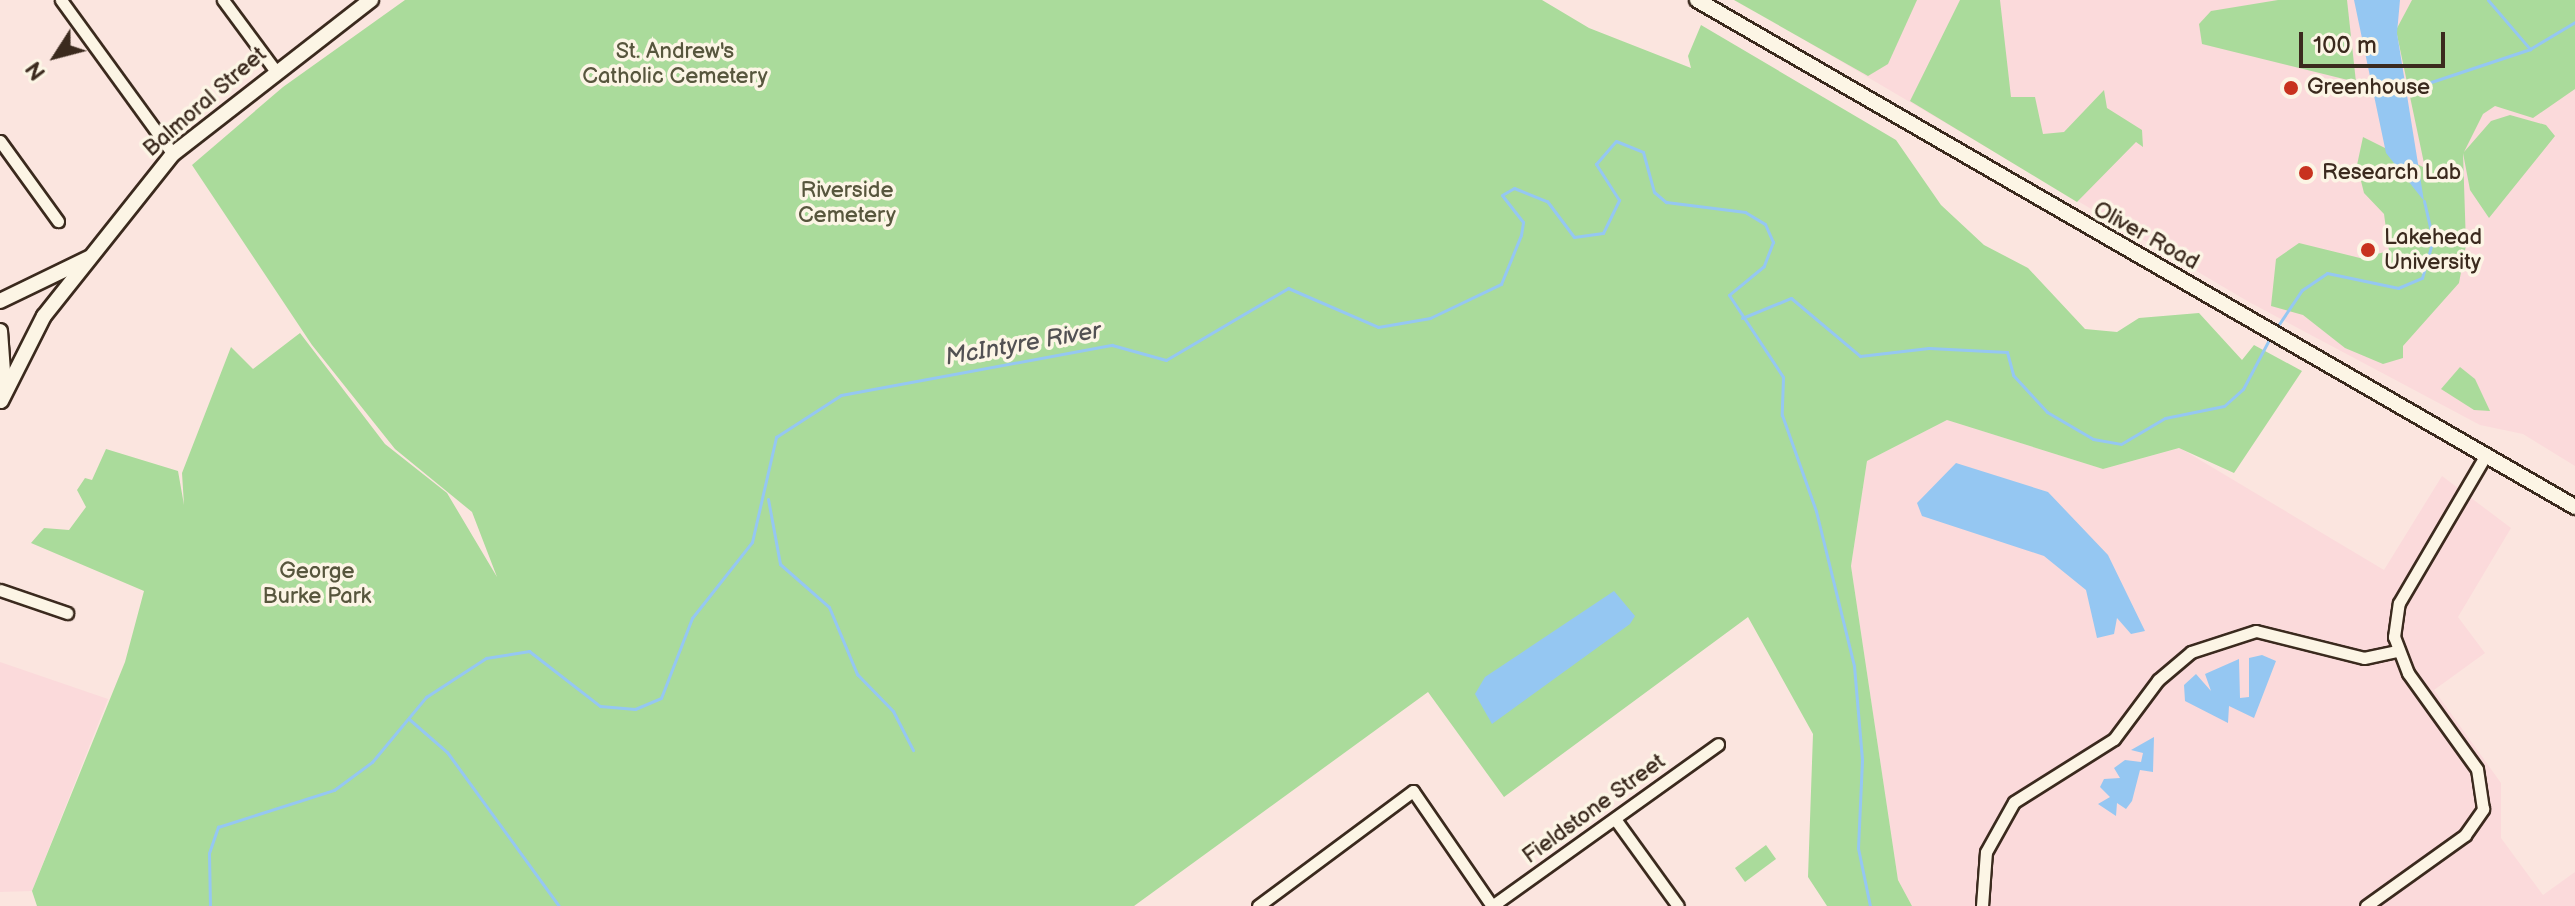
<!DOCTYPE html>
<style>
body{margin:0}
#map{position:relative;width:2575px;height:906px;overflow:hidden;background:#fbe5df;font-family:"Balsamiq Sans",sans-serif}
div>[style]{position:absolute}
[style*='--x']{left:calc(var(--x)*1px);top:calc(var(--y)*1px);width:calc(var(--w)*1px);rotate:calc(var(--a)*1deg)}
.built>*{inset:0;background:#fbdadb}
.green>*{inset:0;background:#aadb9b}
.water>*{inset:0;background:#95c7f2}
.stream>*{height:3px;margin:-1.5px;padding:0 1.5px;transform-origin:1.5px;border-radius:1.5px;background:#95c7f2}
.roads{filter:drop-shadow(2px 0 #3b2a1e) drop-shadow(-2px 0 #3b2a1e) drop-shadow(0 2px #3b2a1e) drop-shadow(0 -2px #3b2a1e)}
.minor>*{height:11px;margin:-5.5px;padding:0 5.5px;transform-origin:5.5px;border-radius:5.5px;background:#fcf5e5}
.major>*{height:14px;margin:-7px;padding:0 7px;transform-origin:7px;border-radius:7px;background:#fcf5e5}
.dots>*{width:22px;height:22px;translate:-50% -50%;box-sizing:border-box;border:4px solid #fcf5e5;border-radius:50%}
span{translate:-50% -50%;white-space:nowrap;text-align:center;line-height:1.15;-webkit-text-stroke:7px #fcf5e5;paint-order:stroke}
.park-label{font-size:22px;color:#57563d}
.poi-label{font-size:22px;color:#3b2a1e}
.left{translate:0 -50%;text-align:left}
.street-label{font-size:22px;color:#3b2a1e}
.water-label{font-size:24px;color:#525153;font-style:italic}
.north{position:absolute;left:16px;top:16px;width:80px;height:80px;-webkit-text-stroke:6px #fcf5e5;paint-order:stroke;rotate:234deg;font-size:22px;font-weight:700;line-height:32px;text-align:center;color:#3b2a1e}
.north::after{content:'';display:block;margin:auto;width:28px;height:36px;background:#3b2a1e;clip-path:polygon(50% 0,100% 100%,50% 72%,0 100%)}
.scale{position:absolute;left:2299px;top:32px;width:146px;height:36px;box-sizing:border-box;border:4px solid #3b2a1e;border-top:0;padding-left:10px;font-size:24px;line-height:28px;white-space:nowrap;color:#3b2a1e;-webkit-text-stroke:6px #fcf5e5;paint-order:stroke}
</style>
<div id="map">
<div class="built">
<i style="clip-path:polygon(1737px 0,2575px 0,2575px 466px,2523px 434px,2480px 425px,2249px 302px)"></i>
<i style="clip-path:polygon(1947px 420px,2103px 469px,2180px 448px,2384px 570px,2442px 476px,2511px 528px,2458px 617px,2485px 653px,2434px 690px,2501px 783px,2501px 838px,2543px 895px,2575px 872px,2575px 906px,1912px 906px,1898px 880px,1851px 566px,1867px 461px)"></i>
<i style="clip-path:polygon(0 662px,108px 699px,32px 891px,0 892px)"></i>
</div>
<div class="green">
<i style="clip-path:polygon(405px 0,1542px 0,1589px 28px,1691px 68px,1688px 56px,1701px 25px,1896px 140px,1941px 205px,1984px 245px,2028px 268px,2085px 329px,2117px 332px,2139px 318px,2199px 313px,2242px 360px,2254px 345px,2302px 371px,2234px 473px,2179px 448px,2103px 469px,1947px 420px,1867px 461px,1851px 566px,1898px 880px,1912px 906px,1827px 906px,1808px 877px,1813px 734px,1748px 617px,1504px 797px,1428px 692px,1134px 906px,37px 906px,32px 891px,125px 662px,144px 591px,31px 543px,44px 528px,69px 530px,86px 507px,77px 490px,85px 478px,92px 480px,106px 449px,178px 471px,184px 505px,182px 473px,231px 347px,253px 369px,300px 333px,385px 444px,447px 493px,497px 577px,472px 512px,395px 449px,312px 345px,192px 165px,283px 87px)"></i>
<i style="clip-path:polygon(1734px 0,1917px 0,1888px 64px,1868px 76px)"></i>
<i style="clip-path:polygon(1960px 0,2000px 0,2011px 97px,2035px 97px,2043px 134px,2064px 132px,2104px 90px,2107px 108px,2142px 130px,2143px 147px,2136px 142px,2077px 202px,1910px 101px)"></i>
<i style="clip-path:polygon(2278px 0,2347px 0,2356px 82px,2202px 44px,2199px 24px,2211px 11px)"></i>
<i style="clip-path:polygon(2412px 0,2575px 0,2575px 89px,2533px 118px,2495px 106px,2483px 114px,2464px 152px,2491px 121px,2510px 115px,2546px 125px,2555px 136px,2489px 218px,2470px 190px,2463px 153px,2466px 245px,2459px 283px,2403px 346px,2403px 358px,2383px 364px,2345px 348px,2303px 315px,2271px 306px,2276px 259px,2299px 243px,2360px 258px,2389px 251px,2384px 214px,2364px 193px,2357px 165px,2363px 137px,2425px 168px,2396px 30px)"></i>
<i style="clip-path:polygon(2460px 367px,2475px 379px,2490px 411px,2474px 410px,2441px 389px)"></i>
<i style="clip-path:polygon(1766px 845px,1776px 859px,1745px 882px,1735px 868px)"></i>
</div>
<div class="water">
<i style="clip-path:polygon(2354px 0,2400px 0,2397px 33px,2424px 201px,2386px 153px)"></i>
<i style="clip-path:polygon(1956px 463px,2048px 492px,2108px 555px,2145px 631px,2131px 634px,2117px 618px,2114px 634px,2097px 638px,2086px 590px,2044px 556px,1922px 516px,1917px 503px)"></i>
<i style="clip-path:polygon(1614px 591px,1635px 616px,1630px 624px,1492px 724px,1475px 694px,1485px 677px)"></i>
<i style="clip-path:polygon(2262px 655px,2276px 661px,2254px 718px,2229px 706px,2228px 723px,2185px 701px,2184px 685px,2196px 674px,2211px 691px,2205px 674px,2239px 659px,2240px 698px,2249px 697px,2249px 658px)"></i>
<i style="clip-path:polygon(2154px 737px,2153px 772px,2140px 770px,2132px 801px,2126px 809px,2117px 803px,2116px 816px,2098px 804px,2110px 797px,2100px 787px,2104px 779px,2120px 778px,2114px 768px,2125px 760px,2141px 762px,2143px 753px,2131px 750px)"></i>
</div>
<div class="stream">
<i style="--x:2488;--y:0;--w:65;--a:49.4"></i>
<i style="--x:2530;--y:49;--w:52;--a:-31"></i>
<i style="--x:2407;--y:90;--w:130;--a:-18.4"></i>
<i style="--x:1742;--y:318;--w:53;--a:-22.2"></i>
<i style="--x:1791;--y:298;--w:90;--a:40"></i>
<i style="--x:1860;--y:356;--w:69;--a:-6.6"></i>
<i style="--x:1929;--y:348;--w:78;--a:2.9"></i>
<i style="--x:2007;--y:352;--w:24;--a:75"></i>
<i style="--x:2013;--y:375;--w:50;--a:47.4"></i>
<i style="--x:2047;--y:412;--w:53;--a:30.4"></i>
<i style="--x:2093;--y:439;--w:28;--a:10"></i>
<i style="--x:2121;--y:444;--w:51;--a:-30.6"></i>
<i style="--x:2165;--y:418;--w:60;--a:-11.5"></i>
<i style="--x:2224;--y:406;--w:25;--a:-42"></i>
<i style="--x:2243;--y:389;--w:60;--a:-62.2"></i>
<i style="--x:2275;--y:330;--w:48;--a:-56"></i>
<i style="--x:2302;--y:290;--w:30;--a:-34"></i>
<i style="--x:2327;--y:273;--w:73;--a:11.9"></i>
<i style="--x:2398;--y:288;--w:26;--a:-23"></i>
<i style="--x:2422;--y:278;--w:40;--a:-74"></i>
<i style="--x:2433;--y:240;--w:40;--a:-103"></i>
<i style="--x:768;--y:499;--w:66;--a:79.5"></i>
<i style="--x:780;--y:564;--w:65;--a:41.3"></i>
<i style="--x:829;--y:607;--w:73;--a:67.3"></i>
<i style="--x:857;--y:674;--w:52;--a:45.8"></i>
<i style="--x:893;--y:711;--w:44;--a:62.9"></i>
<i style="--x:409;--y:719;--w:50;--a:41"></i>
<i style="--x:447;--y:752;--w:190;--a:54"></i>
<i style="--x:210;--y:906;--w:53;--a:-91.1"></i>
<i style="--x:209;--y:853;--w:28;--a:-71"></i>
<i style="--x:218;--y:827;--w:122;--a:-17.7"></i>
<i style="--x:334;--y:790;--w:47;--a:-36.4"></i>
<i style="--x:372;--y:762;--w:85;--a:-50.3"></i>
<i style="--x:426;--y:697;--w:72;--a:-33"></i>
<i style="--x:486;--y:658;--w:44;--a:-9.2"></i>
<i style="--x:529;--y:651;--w:90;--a:37.8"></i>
<i style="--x:600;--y:706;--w:35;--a:5"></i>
<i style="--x:635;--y:709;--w:28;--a:-23"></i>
<i style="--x:661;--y:698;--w:86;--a:-68.8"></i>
<i style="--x:692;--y:618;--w:97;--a:-51.7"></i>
<i style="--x:752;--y:542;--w:108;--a:-77.1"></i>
<i style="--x:776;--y:437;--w:77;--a:-32.9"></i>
<i style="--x:841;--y:395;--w:276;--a:-10.5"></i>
<i style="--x:1112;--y:345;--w:56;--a:15.5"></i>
<i style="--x:1166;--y:360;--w:142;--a:-30.5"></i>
<i style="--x:1288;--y:288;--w:98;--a:23.4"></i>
<i style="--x:1378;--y:327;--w:53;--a:-9.8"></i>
<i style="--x:1430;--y:318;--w:79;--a:-25.6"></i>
<i style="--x:1501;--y:284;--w:53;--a:-67.8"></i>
<i style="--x:1521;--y:235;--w:13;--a:-81"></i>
<i style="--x:1523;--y:222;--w:34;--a:-128"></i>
<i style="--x:1502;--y:195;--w:14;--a:-30"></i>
<i style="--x:1514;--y:188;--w:35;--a:22"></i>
<i style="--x:1547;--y:201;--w:45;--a:53.1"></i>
<i style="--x:1574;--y:237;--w:29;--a:-8"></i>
<i style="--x:1603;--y:233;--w:37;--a:-64"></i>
<i style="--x:1619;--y:200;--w:43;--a:-122.6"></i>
<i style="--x:1596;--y:164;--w:30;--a:-49"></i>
<i style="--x:1616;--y:141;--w:29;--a:22"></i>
<i style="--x:1643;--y:152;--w:41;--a:74.6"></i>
<i style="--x:1654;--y:192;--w:16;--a:40"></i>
<i style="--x:1666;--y:202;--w:80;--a:7.2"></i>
<i style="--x:1745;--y:212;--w:23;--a:31"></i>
<i style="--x:1765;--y:224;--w:20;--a:66"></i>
<i style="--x:1773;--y:242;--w:26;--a:111"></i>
<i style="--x:1764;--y:266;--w:45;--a:140.4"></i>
<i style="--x:1729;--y:295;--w:98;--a:56.6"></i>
<i style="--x:1783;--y:377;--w:38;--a:92"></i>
<i style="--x:1782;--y:415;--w:102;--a:70.5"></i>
<i style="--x:1816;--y:511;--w:160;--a:76.2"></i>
<i style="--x:1854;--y:666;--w:94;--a:85.1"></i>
<i style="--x:1862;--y:760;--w:88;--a:92.6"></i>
<i style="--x:1858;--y:848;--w:59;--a:78.3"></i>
</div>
<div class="roads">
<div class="minor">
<i style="--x:61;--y:0;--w:190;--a:54"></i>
<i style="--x:223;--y:0;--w:86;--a:53.5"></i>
<i style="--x:0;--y:141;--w:99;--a:54.1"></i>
<i style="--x:0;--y:590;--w:71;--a:18.9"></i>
<i style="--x:1615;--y:819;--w:107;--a:54.1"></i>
<i style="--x:1258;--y:906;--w:193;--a:-36.6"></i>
<i style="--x:1413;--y:791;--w:140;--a:55.5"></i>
<i style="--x:1492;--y:906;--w:278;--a:-35.6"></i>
<i style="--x:1982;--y:906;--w:54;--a:-85.8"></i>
<i style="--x:1986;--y:852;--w:57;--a:-60.8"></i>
<i style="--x:2014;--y:802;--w:118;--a:-32.2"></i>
<i style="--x:2114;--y:739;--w:74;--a:-53.3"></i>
<i style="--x:2158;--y:680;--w:43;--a:-40.3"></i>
<i style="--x:2191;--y:652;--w:68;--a:-17.9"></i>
<i style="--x:2256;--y:631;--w:111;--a:14"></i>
<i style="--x:2364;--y:658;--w:34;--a:-12"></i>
<i style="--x:2366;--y:906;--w:122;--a:-35.6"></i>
<i style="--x:2465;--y:835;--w:32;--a:-55"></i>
<i style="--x:2483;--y:809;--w:40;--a:-98.5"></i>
<i style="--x:2477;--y:769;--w:118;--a:-125.7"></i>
<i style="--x:2408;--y:673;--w:39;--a:-111"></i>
<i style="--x:2394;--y:637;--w:34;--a:-82"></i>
<i style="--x:2399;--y:603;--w:172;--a:-59.6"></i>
</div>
<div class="major">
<i style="--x:1697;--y:0;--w:1014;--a:30"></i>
<i style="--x:0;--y:301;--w:99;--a:-25.8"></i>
<i style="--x:0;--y:331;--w:54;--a:85.8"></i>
<i style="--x:1;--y:401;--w:95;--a:-63.2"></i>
<i style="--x:44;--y:316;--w:207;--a:-51.5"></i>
<i style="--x:173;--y:154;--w:251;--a:-37.9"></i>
</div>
</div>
<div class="dots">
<i style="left:2291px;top:88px;background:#c8321e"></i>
<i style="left:2306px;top:173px;background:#c8321e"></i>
<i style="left:2368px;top:250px;background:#c8321e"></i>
</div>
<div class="park-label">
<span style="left:675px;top:64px">St. Andrew's<br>Catholic Cemetery</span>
<span style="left:847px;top:203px">Riverside<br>Cemetery</span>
<span style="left:317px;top:584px">George<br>Burke Park</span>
</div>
<div class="poi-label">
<span class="left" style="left:2307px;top:88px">Greenhouse</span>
<span class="left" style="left:2322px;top:173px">Research Lab</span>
<span class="left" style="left:2384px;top:250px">Lakehead<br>University</span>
</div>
<div class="street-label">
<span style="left:205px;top:102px;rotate:-41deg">Balmoral Street</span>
<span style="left:2146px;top:236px;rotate:29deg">Oliver Road</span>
<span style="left:1594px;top:809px;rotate:-36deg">Fieldstone Street</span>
</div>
<div class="water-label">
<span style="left:1023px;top:344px;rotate:-10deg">McIntyre River</span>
</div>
<div class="north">N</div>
<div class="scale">100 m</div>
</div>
